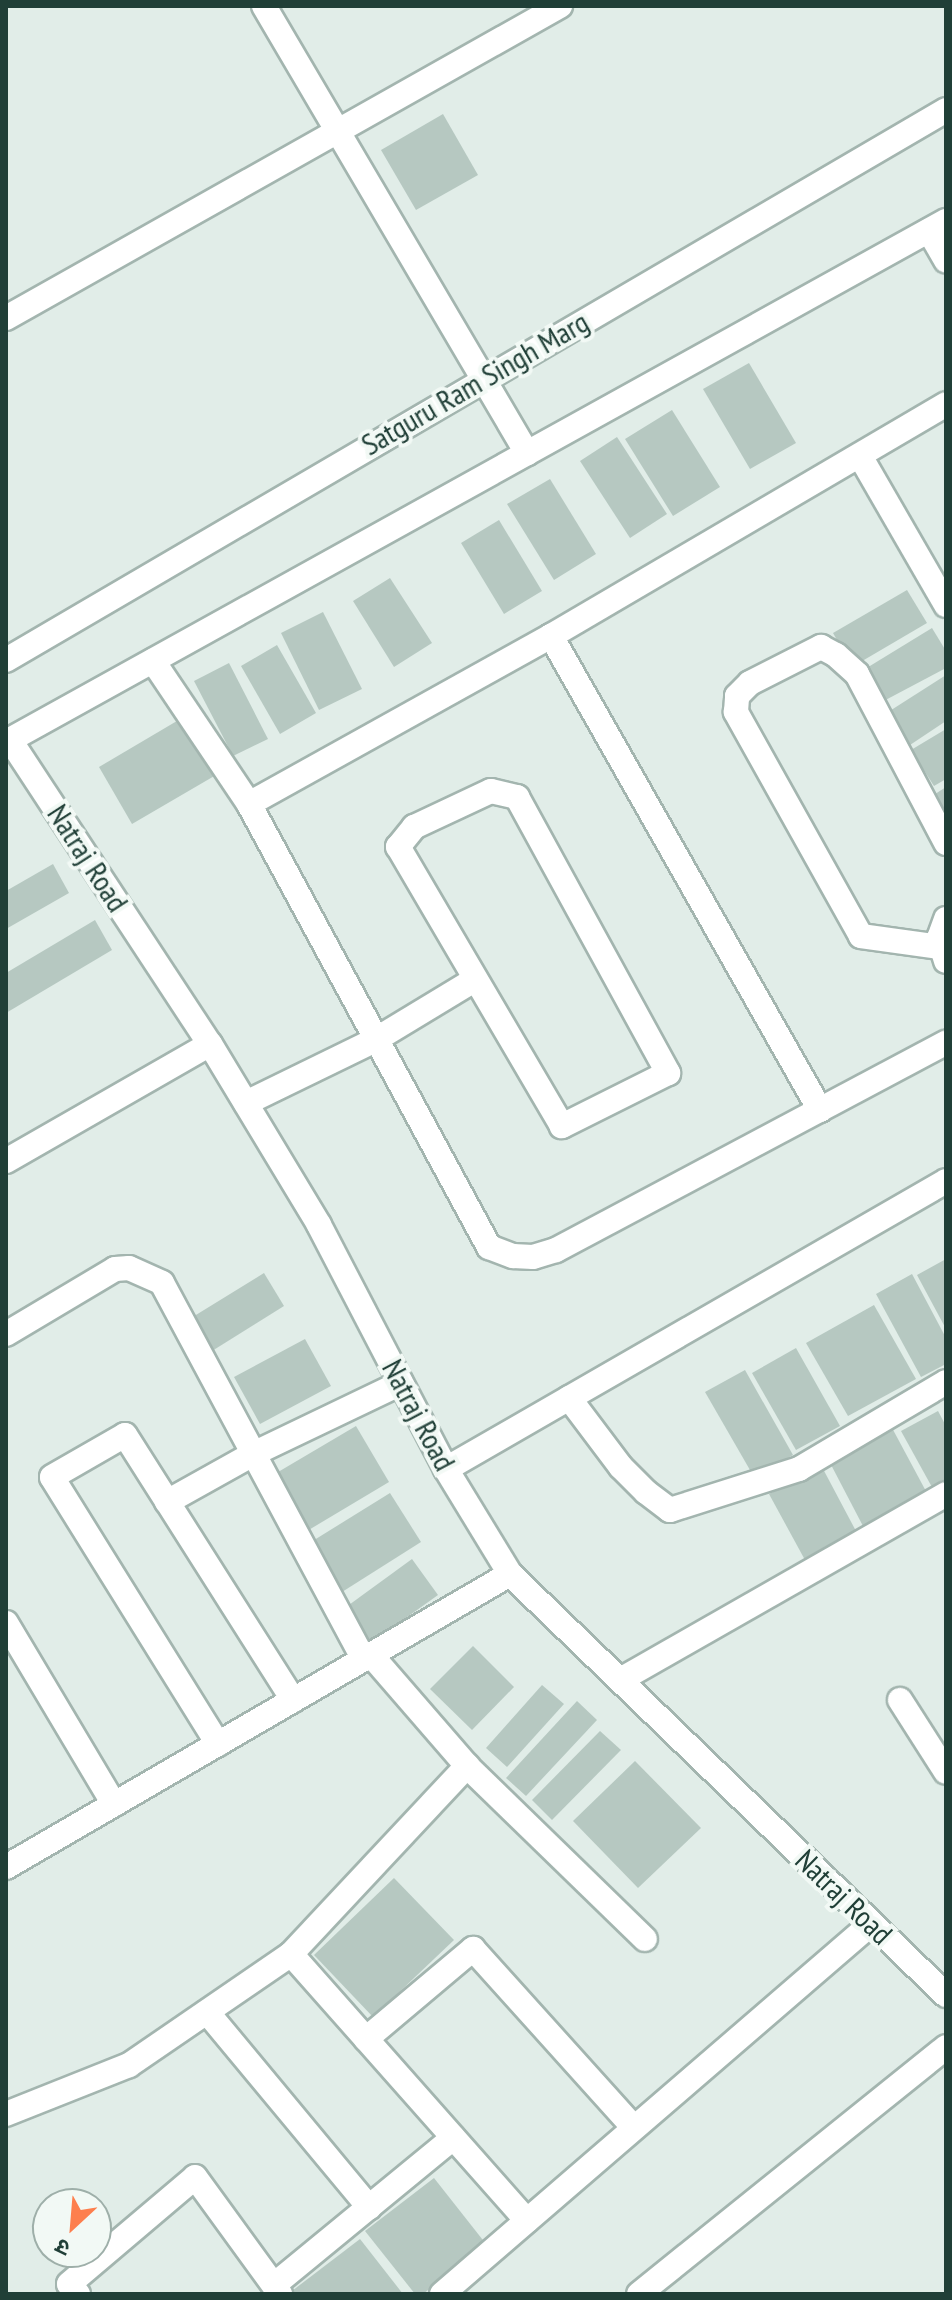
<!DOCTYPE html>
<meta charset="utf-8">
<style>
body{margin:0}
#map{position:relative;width:952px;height:2300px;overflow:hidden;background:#e1ede8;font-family:"PT Sans Narrow","Noto Sans Devanagari",sans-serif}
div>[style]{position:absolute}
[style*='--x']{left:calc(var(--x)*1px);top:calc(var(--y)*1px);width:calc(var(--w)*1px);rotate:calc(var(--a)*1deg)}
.building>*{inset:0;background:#b6c8c1}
.roads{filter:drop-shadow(2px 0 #a3b5af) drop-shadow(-2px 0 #a3b5af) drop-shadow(0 2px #a3b5af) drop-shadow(0 -2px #a3b5af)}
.street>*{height:24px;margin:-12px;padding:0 12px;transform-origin:12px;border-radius:12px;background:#fff}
.secondary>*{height:24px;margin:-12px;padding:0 12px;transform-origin:12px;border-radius:12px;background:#fff}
span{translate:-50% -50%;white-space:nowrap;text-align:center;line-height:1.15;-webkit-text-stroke:8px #f2f9f5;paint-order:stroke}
.street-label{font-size:30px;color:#203f37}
.frame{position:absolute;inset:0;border:8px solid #203f37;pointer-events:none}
.north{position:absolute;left:32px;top:2188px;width:80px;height:80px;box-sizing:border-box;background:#f2f9f5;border:2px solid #9eafa9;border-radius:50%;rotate:206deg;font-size:22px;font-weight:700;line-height:32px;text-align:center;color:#203f37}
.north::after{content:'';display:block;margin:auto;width:28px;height:36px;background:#fd7f4e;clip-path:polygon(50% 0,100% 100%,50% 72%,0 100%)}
</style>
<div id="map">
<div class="building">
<i style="clip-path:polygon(443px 114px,478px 175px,416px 210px,381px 150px)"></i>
<i style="clip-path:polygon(749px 363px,796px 443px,750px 469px,703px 389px)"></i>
<i style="clip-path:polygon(672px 410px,720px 487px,673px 516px,625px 439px)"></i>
<i style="clip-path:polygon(617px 437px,667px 514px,630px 538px,580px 461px)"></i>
<i style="clip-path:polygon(550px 479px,596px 554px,554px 580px,507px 504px)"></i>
<i style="clip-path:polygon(499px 520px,542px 591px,504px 614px,461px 543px)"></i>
<i style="clip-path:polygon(390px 578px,432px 643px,394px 667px,353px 601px)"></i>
<i style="clip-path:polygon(907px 590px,927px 623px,852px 667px,833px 633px)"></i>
<i style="clip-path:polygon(323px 612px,362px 689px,319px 710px,281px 633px)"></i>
<i style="clip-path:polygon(932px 628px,946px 651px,946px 668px,878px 704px,865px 669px)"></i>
<i style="clip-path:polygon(277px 645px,316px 713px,280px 734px,241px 666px)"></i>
<i style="clip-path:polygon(229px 663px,268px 739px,233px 756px,194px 681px)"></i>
<i style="clip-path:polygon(946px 675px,946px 721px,907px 747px,885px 714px)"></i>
<i style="clip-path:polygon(182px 718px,216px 775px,132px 824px,99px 767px)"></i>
<i style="clip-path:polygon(946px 729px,946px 779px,934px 786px,911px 750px)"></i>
<i style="clip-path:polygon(946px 787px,946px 820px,932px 796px)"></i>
<i style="clip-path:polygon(53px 864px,69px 893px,6px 929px,6px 891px)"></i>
<i style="clip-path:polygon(95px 920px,112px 950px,6px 1013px,6px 973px)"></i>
<i style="clip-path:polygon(946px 1259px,946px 1329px,917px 1275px)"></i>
<i style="clip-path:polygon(264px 1273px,284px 1306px,212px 1351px,191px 1318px)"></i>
<i style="clip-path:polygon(912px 1274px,946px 1338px,946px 1364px,921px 1377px,876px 1294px)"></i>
<i style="clip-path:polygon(874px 1305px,916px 1379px,848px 1416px,806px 1343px)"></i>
<i style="clip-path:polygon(305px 1339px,331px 1386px,260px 1424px,234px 1377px)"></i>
<i style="clip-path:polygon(796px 1348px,840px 1426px,796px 1450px,752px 1373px)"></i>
<i style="clip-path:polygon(745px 1370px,793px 1455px,754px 1477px,705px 1392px)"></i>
<i style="clip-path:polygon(938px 1411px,946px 1426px,946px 1482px,933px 1489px,901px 1431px)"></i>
<i style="clip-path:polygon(356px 1426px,389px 1482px,307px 1531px,273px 1475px)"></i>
<i style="clip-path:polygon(891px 1426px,928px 1495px,864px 1528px,828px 1459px)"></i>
<i style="clip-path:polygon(822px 1467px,857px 1533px,805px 1560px,769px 1494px)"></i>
<i style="clip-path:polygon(390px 1493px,421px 1542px,342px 1592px,311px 1542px)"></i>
<i style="clip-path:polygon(412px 1559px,438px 1595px,368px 1645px,342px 1610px)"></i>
<i style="clip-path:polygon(473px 1646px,514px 1687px,472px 1730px,430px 1689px)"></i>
<i style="clip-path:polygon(542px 1685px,564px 1704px,507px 1767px,486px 1748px)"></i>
<i style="clip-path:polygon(577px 1701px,597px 1720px,526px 1796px,506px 1778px)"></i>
<i style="clip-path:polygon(600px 1731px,621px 1750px,552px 1820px,532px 1800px)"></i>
<i style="clip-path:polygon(635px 1761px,701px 1828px,638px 1888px,573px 1821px)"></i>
<i style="clip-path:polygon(394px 1878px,454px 1940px,373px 2017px,314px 1955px)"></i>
<i style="clip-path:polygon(434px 2178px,486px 2244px,423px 2294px,415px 2294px,365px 2231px)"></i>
<i style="clip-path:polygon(360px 2239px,403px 2294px,288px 2294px)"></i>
</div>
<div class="roads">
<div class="street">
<i style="--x:264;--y:6;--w:519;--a:59.53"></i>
<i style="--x:929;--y:231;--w:34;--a:60"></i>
<i style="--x:6;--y:318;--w:636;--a:-29.39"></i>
<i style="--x:860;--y:456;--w:172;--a:60"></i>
<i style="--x:551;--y:636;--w:545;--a:60.42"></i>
<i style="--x:153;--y:661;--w:172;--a:56.1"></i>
<i style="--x:249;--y:804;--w:504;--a:61.55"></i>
<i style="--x:489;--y:1247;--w:26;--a:21"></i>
<i style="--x:513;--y:1256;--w:20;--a:3"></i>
<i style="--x:533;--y:1257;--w:24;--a:-17"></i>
<i style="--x:556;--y:1250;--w:442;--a:-28"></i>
<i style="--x:10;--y:740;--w:364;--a:56.7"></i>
<i style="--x:210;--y:1044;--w:211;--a:58.9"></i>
<i style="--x:319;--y:1225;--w:275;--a:62.5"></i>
<i style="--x:446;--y:1469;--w:123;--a:58.6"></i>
<i style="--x:510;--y:1574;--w:606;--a:44"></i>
<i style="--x:491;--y:791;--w:27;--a:13"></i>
<i style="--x:517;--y:797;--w:315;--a:61.3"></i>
<i style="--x:668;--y:1073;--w:119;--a:153.4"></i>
<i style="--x:562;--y:1126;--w:324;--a:-120.4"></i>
<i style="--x:398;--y:847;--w:26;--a:-51"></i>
<i style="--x:414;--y:827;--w:85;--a:-25.1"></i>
<i style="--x:249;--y:804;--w:346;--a:-29.1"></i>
<i style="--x:551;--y:636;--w:458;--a:-30.4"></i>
<i style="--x:946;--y:919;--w:20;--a:110"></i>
<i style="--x:939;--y:938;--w:24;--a:73"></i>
<i style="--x:940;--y:947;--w:80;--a:-172.1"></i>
<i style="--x:861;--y:936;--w:257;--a:-119.2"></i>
<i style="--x:736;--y:712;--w:16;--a:-86"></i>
<i style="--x:737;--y:696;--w:18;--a:-45"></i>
<i style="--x:750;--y:683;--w:80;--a:-26.9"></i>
<i style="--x:821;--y:647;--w:17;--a:28"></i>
<i style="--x:836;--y:655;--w:28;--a:42"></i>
<i style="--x:857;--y:674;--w:191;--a:62.2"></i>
<i style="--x:246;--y:1103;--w:144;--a:-26"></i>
<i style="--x:375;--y:1040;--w:116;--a:-31.2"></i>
<i style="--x:6;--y:1161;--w:235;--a:-29.8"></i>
<i style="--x:6;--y:1334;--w:127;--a:-30.8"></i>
<i style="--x:115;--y:1269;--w:14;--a:-4"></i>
<i style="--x:129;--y:1268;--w:36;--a:24"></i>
<i style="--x:162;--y:1283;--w:427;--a:61.8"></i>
<i style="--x:569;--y:1398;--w:86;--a:53"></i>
<i style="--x:621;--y:1467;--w:35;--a:45"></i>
<i style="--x:646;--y:1492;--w:30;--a:37"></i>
<i style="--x:670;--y:1510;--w:135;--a:-17.6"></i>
<i style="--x:799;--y:1469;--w:171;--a:-30.6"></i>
<i style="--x:446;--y:1469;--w:577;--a:-29.94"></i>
<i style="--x:167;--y:1502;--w:98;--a:-29.2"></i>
<i style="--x:253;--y:1454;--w:164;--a:-25.6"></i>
<i style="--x:6;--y:1623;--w:211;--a:59.2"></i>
<i style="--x:371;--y:1655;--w:147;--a:49.1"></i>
<i style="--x:467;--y:1766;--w:248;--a:44.2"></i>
<i style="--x:622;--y:1679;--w:373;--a:-29.7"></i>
<i style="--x:900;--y:1700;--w:85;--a:57.4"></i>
<i style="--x:218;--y:1744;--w:314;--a:-121.9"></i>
<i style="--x:52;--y:1477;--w:84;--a:-29.9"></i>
<i style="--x:125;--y:1435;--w:314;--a:57.6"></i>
<i style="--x:6;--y:1867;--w:583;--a:-30.17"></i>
<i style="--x:291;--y:1954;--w:356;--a:48.5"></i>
<i style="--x:207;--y:2012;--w:254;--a:50.3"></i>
<i style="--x:366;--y:2039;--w:140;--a:-40.1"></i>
<i style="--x:473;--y:1949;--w:239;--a:48"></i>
<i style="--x:6;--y:2114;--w:132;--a:-21.7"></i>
<i style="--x:129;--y:2065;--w:196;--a:-34.4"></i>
<i style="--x:291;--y:1954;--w:258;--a:-46.9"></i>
<i style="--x:274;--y:2285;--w:232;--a:-39.4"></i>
<i style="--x:78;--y:2294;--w:13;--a:-132"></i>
<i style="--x:69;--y:2284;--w:165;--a:-40.3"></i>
<i style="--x:195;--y:2177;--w:145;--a:54"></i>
<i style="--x:442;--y:2294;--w:567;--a:-40.78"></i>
<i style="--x:639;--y:2294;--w:394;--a:-38.8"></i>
</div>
<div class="secondary">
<i style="--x:6;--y:660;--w:1089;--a:-30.33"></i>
<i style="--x:6;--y:742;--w:1075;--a:-29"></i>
</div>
</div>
<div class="street-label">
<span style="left:475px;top:383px;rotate:-30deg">Satguru Ram Singh Marg</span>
<span style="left:88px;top:858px;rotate:57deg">Natraj Road</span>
<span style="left:419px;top:1415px;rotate:62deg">Natraj Road</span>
<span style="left:844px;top:1897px;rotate:44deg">Natraj Road</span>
</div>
<div class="frame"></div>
<div class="north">उ</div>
</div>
